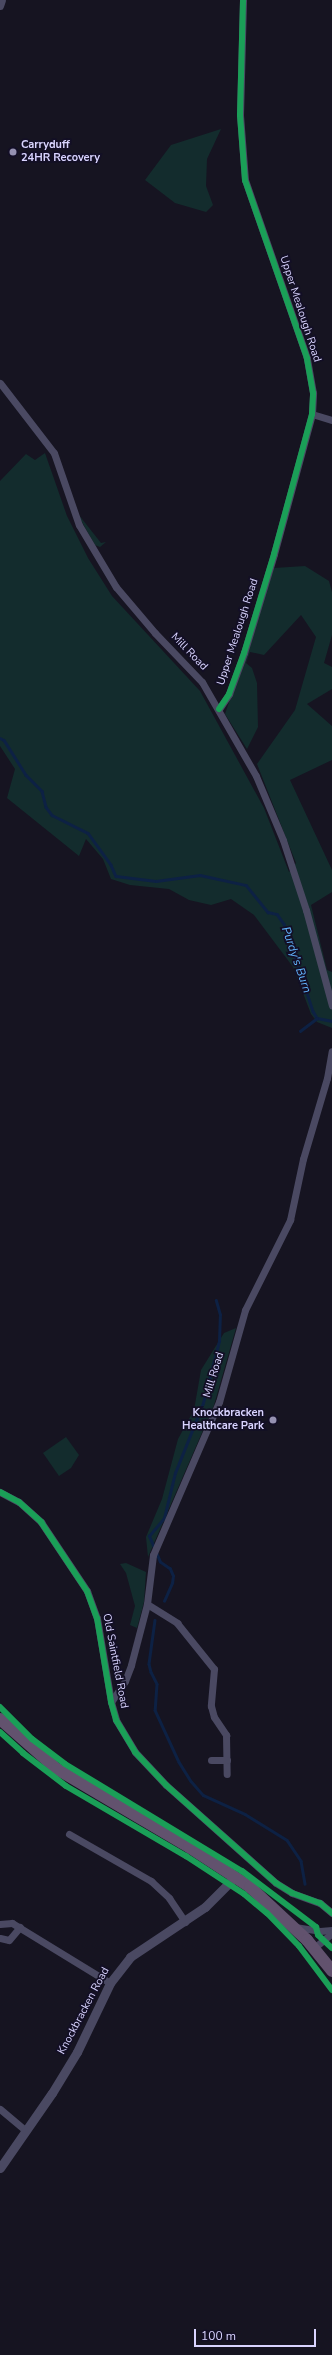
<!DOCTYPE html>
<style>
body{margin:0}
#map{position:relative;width:332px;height:2355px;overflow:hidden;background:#161421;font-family:"Nunito Sans",sans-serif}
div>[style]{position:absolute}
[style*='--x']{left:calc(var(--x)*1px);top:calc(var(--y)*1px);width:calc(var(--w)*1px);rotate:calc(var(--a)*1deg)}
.green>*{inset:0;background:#132c2d}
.stream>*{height:2.5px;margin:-1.25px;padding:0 1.25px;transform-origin:1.25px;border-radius:1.25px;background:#0d2144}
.minor>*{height:7px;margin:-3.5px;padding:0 3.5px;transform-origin:3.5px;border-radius:3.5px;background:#4a4962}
.tertiary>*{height:9px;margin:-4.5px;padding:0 4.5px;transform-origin:4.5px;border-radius:4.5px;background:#4a4962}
.trunk>*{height:12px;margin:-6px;padding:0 6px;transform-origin:6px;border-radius:6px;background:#62526e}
.cycleway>*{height:6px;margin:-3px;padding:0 3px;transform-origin:3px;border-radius:3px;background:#1a9f57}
.dots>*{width:11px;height:11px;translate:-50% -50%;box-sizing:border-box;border:2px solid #130f26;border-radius:50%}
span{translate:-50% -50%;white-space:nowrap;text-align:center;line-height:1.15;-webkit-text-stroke:3.5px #130f26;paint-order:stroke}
.poi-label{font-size:11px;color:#d9d4ff;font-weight:700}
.left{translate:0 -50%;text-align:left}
.right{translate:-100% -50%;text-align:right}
.street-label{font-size:11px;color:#d9d4ff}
.water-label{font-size:12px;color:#62b6ff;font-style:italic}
.scale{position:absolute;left:194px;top:2329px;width:122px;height:18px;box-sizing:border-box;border:2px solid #d9d4ff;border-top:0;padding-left:5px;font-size:12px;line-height:14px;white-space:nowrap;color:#d9d4ff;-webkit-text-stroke:3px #130f26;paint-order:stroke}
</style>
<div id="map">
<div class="green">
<i style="clip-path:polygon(221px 129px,207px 159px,206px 186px,213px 205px,206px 212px,175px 203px,145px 180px,171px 145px)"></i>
<i style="clip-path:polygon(45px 453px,67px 516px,88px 558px,112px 596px,200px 691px,264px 808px,289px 872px,296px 863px,257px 764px,295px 710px,316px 637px,301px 615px,264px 655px,250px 652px,246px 663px,252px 668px,257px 683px,258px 727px,247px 749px,225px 714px,274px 568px,305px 566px,329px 581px,332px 592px,332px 635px,324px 663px,332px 667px,332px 689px,307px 704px,332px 726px,332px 760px,290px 780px,332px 870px,332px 892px,311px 905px,327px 970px,332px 972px,332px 1028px,317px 1022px,311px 1014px,293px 967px,254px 915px,231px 899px,211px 905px,189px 900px,169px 889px,130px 885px,111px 879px,103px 859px,86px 839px,79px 856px,7px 798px,15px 769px,0 746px,0 481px,26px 454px,35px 460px)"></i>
<i style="clip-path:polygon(75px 510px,101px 543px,106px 542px,100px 547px,95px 545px)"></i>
<i style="clip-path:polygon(236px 1328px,214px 1405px,148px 1557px,146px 1537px,162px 1499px,178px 1439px,194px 1410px,201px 1370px,224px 1333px)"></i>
<i style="clip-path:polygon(66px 1437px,79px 1455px,71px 1468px,59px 1476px,43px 1453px)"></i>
<i style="clip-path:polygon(126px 1563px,146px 1572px,144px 1602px,137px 1628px,130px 1625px,135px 1606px,126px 1573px,120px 1564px)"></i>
</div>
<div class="stream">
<i style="--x:0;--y:738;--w:4;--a:27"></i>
<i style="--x:4;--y:740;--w:41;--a:57.8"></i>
<i style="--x:26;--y:775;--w:23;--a:45"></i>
<i style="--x:42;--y:791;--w:16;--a:76"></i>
<i style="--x:46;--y:807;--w:10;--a:53"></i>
<i style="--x:52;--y:815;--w:40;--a:26.6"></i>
<i style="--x:88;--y:833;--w:39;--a:54"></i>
<i style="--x:111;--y:865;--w:12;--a:66"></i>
<i style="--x:116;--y:876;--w:40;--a:7.1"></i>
<i style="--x:156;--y:881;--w:44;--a:-7.8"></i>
<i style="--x:200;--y:875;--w:47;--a:12.3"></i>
<i style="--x:246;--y:885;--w:35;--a:51"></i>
<i style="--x:268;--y:912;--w:9;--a:13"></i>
<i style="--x:277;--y:914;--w:12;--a:55"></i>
<i style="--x:284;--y:924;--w:92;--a:71.6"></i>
<i style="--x:313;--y:1011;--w:8;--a:60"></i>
<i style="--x:317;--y:1018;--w:15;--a:11"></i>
<i style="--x:300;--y:1031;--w:21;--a:-37"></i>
<i style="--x:164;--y:1601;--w:20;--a:-66"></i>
<i style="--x:172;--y:1583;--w:7;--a:-82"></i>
<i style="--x:173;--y:1576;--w:8;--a:-113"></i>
<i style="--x:170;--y:1569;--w:12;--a:-145"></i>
<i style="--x:160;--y:1562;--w:28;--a:-113"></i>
<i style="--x:149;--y:1536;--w:23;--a:-50"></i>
<i style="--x:164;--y:1518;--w:46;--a:-76.3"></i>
<i style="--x:175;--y:1473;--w:75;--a:-68.2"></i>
<i style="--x:203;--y:1403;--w:64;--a:-75.5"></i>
<i style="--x:219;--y:1341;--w:26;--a:-88"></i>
<i style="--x:220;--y:1315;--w:15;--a:-106"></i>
<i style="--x:155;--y:1620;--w:44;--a:97.8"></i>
<i style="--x:149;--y:1664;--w:8;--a:76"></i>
<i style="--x:151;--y:1672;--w:13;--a:63"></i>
<i style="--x:157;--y:1684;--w:26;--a:94"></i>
<i style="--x:155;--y:1710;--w:57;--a:65.2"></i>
<i style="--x:179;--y:1762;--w:22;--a:58"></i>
<i style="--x:191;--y:1781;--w:18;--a:49"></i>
<i style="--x:203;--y:1795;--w:46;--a:24.3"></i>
<i style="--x:245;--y:1814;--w:49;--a:31.8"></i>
<i style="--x:287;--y:1840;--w:25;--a:56"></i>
<i style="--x:301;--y:1861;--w:23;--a:80"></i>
</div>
<div class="minor">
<i style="--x:0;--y:6;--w:6;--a:-72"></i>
<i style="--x:0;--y:383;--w:88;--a:52.4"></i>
<i style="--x:54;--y:453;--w:76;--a:70.9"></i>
<i style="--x:79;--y:525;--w:72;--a:59.2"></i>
<i style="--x:116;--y:587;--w:60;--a:49.7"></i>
<i style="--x:155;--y:633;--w:68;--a:46.2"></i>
<i style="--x:202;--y:682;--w:108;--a:60.1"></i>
<i style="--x:256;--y:776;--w:69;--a:67.1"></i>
<i style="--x:283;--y:840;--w:74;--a:71.8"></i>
<i style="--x:306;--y:910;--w:99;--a:74.8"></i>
<i style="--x:312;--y:414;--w:21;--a:17"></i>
<i style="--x:219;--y:709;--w:18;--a:-56"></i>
<i style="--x:229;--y:694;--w:44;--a:-69.9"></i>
<i style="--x:244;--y:653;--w:103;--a:-73.1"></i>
<i style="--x:274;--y:554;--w:145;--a:-74.8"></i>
<i style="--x:312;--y:414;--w:21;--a:-87"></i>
<i style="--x:313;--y:393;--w:36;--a:-100"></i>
<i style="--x:307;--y:358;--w:188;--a:-109.2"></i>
<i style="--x:245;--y:180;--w:65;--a:-94.4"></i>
<i style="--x:240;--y:115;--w:115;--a:-88.5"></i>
<i style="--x:0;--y:1492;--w:21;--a:28"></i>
<i style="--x:19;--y:1502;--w:30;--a:42"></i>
<i style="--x:41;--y:1522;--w:83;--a:56.3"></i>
<i style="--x:87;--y:1591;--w:29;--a:70"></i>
<i style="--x:97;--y:1618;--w:85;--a:80.5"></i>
<i style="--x:111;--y:1702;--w:19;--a:74"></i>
<i style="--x:116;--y:1720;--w:37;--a:59"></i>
<i style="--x:135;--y:1752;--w:45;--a:46.8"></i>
<i style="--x:166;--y:1785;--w:147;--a:41.7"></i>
<i style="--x:276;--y:1883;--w:19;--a:32"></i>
<i style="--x:292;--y:1893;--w:30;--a:20"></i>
<i style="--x:320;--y:1903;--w:16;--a:40"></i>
<i style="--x:147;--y:1604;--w:36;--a:32"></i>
<i style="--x:177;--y:1623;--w:59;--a:51.2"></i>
<i style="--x:214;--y:1669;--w:37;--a:95"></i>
<i style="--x:211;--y:1706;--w:11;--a:75"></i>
<i style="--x:214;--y:1717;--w:22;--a:56"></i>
<i style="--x:226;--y:1735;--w:39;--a:89"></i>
<i style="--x:111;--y:1702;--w:25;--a:-56"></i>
<i style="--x:125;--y:1681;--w:17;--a:-69"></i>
<i style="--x:131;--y:1665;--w:63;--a:-75.3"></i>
<i style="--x:147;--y:1604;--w:49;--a:-83"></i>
<i style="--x:153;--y:1555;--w:167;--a:-66.7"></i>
<i style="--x:219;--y:1402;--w:96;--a:-74.2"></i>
<i style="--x:245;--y:1310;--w:101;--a:-63.4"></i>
<i style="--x:290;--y:1220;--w:62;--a:-78"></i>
<i style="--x:303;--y:1159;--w:84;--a:-73.5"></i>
<i style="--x:327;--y:1078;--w:27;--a:-80"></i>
<i style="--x:211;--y:1760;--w:16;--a:0"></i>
<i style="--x:69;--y:1834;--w:95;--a:29.8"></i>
<i style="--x:151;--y:1881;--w:25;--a:43"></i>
<i style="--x:169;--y:1898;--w:29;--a:56"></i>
<i style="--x:0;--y:1924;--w:12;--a:-5"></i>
<i style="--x:12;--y:1923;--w:115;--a:31.5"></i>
<i style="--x:295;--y:1927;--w:25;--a:9"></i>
<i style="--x:320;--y:1931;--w:12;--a:-5"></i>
<i style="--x:0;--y:1938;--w:9;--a:13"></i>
<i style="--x:9;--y:1940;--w:17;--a:-50"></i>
<i style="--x:314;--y:1948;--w:23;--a:-40"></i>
<i style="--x:0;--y:2109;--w:34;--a:40"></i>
</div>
<div class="tertiary">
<i style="--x:0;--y:2168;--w:91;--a:-55.3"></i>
<i style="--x:52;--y:2093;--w:48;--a:-58.6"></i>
<i style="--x:77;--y:2052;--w:76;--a:-64.4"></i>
<i style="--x:110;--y:1983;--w:33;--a:-52"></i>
<i style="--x:130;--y:1957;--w:90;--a:-33.7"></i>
<i style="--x:205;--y:1907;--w:42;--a:-45"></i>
</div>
<div class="trunk">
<i style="--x:0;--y:1719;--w:76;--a:41.3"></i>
<i style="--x:57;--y:1769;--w:153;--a:30.6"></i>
<i style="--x:189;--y:1847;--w:73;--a:33.3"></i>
<i style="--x:250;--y:1887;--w:78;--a:42.9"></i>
<i style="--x:307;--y:1940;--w:40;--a:51"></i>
</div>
<div class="cycleway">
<i style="--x:219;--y:709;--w:18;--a:-56"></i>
<i style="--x:229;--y:694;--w:44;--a:-69.9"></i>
<i style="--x:244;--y:653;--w:103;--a:-73.1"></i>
<i style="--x:274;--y:554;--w:145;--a:-74.8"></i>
<i style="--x:312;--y:414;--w:21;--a:-87"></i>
<i style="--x:313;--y:393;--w:36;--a:-100"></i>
<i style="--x:307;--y:358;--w:188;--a:-109.2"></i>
<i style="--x:245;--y:180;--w:65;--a:-94.4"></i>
<i style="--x:240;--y:115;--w:115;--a:-88.5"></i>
<i style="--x:0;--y:1492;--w:21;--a:28"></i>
<i style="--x:19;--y:1502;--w:30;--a:42"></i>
<i style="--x:41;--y:1522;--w:83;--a:56.3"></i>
<i style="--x:87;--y:1591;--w:29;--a:70"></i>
<i style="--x:97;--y:1618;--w:85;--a:80.5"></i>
<i style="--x:111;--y:1702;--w:19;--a:74"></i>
<i style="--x:116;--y:1720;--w:37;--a:59"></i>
<i style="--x:135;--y:1752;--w:45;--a:46.8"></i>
<i style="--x:166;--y:1785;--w:147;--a:41.7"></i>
<i style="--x:276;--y:1883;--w:19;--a:32"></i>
<i style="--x:292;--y:1893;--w:30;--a:20"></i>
<i style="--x:320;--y:1903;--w:16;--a:40"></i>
<i style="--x:0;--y:1707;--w:45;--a:45"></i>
<i style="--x:32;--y:1739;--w:41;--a:37.1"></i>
<i style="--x:65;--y:1764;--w:207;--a:31.2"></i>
<i style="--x:242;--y:1871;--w:93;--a:37.1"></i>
<i style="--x:316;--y:1927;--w:8;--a:76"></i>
<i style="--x:318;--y:1935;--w:19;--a:43"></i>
<i style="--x:0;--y:1732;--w:31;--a:42"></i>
<i style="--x:23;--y:1753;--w:54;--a:37.5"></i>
<i style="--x:66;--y:1786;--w:139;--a:30.3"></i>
<i style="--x:186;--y:1856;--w:69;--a:33.2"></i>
<i style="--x:244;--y:1894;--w:30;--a:40"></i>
<i style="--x:267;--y:1913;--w:46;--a:45.9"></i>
<i style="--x:299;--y:1946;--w:55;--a:53.1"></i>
</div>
<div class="dots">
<i style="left:13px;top:152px;background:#9591b1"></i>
<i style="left:273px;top:1420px;background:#9591b1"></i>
</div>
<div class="poi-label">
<span class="left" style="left:21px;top:152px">Carryduff<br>24HR Recovery</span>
<span class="right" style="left:264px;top:1420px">Knockbracken<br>Healthcare Park</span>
</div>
<div class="street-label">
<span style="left:300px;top:309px;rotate:72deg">Upper Mealough Road</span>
<span style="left:238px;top:632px;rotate:-72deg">Upper Mealough Road</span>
<span style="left:189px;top:652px;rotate:46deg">Mill Road</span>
<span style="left:214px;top:1375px;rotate:-73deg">Mill Road</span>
<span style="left:115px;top:1661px;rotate:79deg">Old Saintfield Road</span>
<span style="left:84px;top:2011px;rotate:-62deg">Knockbracken Road</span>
</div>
<div class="water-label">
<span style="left:296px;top:960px;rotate:71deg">Purdy's Burn</span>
</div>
<div class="scale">100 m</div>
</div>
